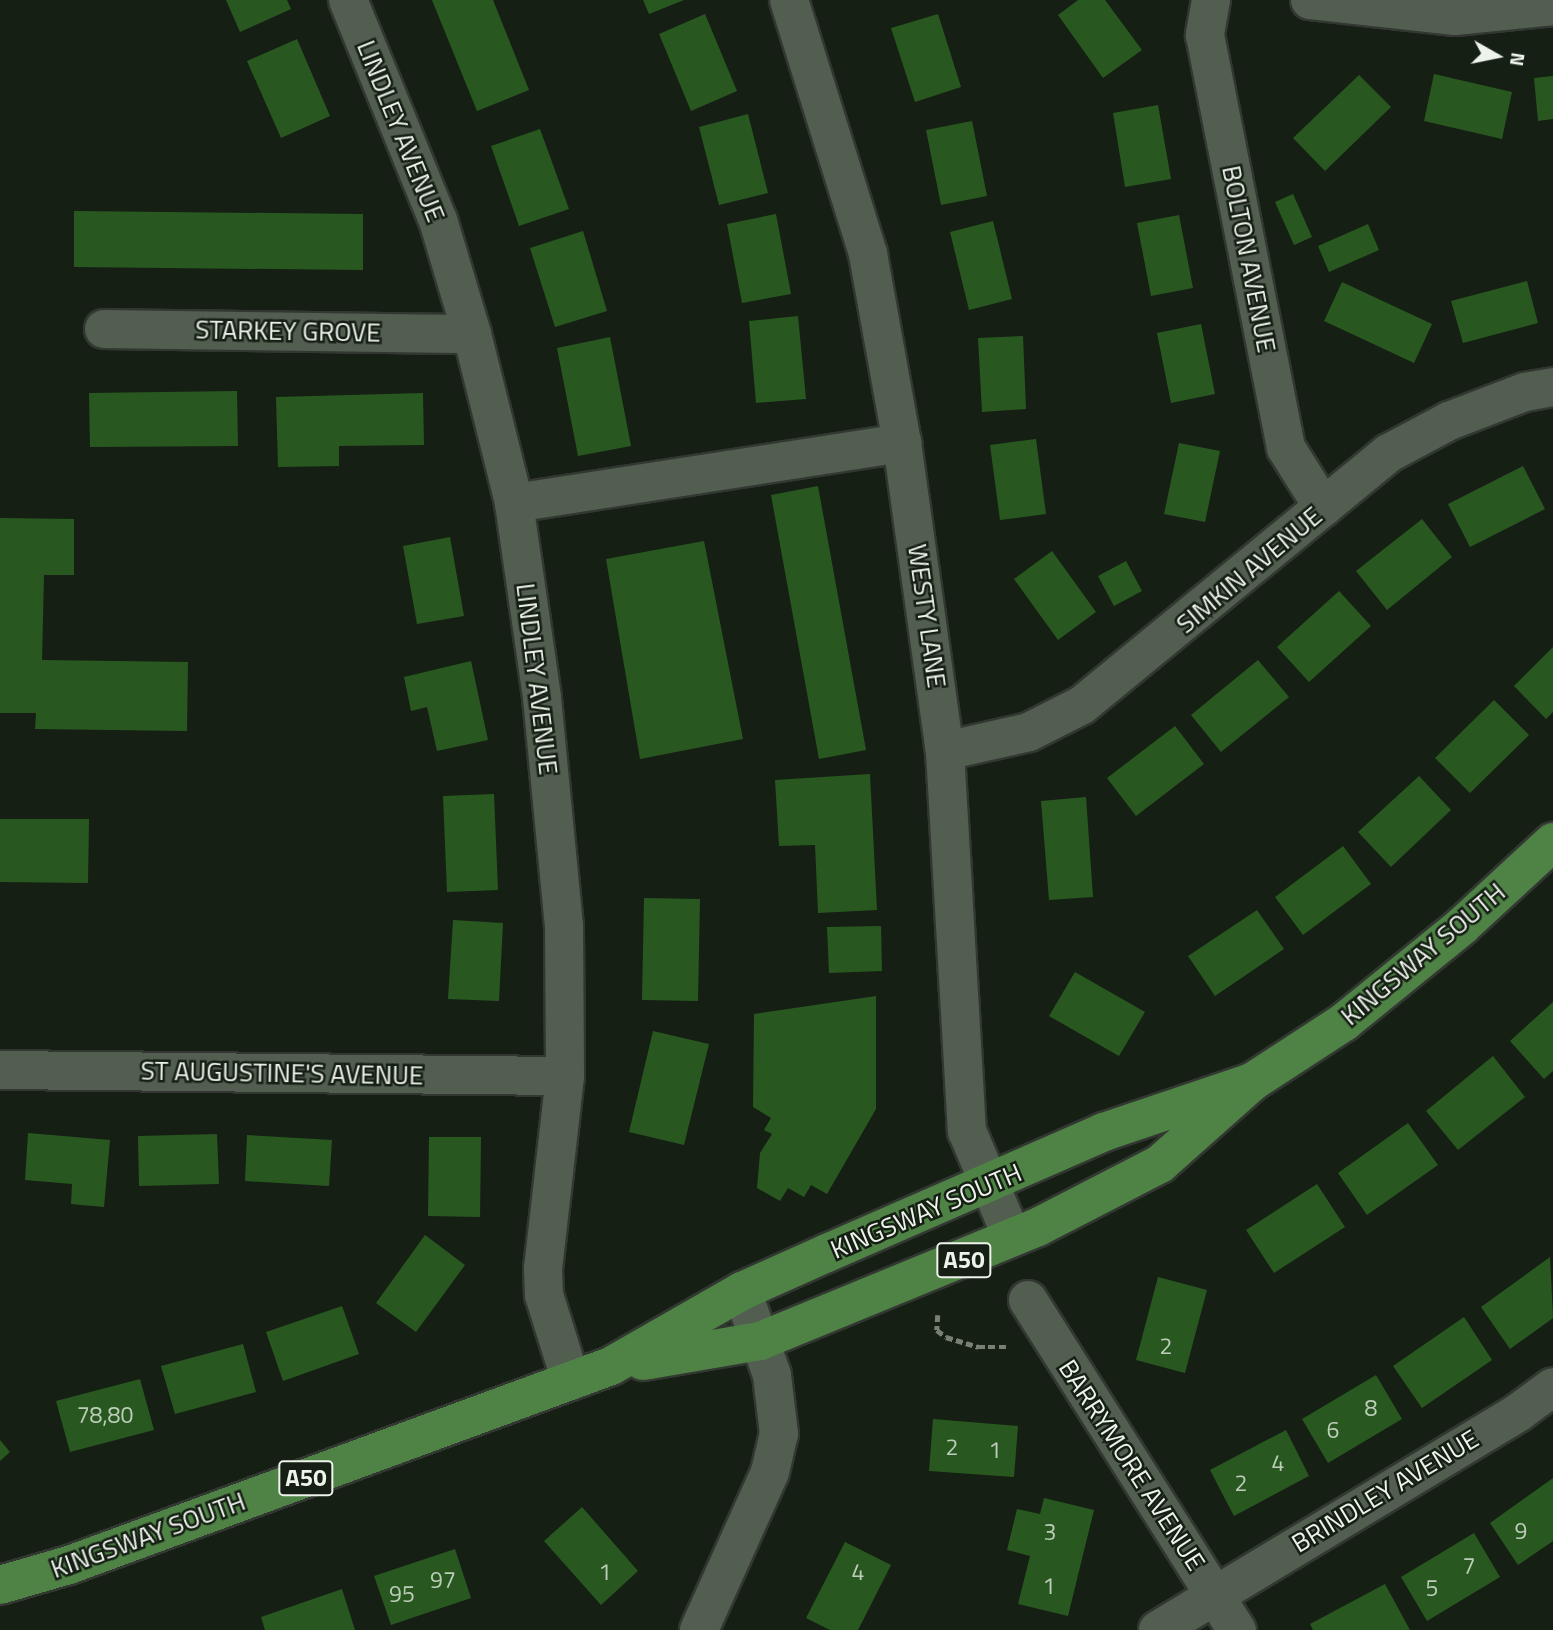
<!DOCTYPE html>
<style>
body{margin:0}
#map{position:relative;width:1553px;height:1630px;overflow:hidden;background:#151f14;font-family:"Titillium Web",sans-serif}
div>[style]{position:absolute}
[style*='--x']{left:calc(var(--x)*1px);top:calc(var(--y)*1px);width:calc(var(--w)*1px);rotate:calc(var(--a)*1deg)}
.building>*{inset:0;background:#285820}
.path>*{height:4.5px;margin-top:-2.25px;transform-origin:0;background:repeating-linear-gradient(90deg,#788076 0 7px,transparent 0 10.5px)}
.roads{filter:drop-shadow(2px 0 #323831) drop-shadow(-2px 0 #323831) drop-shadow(0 2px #323831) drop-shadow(0 -2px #323831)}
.minor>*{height:38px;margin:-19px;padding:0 19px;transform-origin:19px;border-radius:19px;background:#525e50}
.major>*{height:38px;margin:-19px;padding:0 19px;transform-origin:19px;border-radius:19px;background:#4f8346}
span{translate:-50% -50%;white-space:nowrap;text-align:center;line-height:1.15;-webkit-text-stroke:5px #151f14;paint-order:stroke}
.number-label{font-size:23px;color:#bccdb9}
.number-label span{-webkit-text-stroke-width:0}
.shield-label span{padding:2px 5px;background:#151f14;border:2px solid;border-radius:5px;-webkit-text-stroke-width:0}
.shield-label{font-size:24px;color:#eef4ec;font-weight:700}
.street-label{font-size:26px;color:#eef4ec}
.north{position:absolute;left:1462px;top:21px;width:70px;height:70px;-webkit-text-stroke:5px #151f14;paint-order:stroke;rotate:99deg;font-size:19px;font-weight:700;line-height:28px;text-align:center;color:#eef4ec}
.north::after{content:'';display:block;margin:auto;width:24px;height:32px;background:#eef4ec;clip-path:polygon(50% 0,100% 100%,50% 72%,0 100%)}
</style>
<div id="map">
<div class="building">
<i style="clip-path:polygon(226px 0,287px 0,291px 9px,240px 32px)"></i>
<i style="clip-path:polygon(432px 0,493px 0,529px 90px,477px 111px)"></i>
<i style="clip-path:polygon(643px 0,684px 0,649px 14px)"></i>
<i style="clip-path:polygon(1078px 0,1105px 0,1142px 50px,1103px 78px,1058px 15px)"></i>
<i style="clip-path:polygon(705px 14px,737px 91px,691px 111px,659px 34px)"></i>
<i style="clip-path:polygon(938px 14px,961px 87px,915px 102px,891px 28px)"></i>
<i style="clip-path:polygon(297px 39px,330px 116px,281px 138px,247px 61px)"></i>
<i style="clip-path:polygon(1434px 74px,1512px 92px,1502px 139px,1424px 121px)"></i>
<i style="clip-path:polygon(1359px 75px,1391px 107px,1325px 171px,1293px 138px)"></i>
<i style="clip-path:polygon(1553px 76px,1553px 119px,1538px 121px,1534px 78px)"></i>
<i style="clip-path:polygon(1158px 105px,1171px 179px,1125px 187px,1113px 113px)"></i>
<i style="clip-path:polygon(748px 114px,768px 193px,719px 205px,699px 127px)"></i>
<i style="clip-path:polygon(972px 121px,987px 196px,941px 205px,926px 130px)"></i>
<i style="clip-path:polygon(540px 129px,569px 209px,519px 226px,491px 146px)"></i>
<i style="clip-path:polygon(1293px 194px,1312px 237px,1294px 245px,1275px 202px)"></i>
<i style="clip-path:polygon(74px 211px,363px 214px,363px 270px,74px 267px)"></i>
<i style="clip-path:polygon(776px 214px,791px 294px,742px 303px,727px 224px)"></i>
<i style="clip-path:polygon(1179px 215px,1193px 288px,1151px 296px,1137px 223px)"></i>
<i style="clip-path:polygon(993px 221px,1012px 299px,969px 310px,950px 232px)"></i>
<i style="clip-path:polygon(1368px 224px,1379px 250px,1329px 272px,1318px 246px)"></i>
<i style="clip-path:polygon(583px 231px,607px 311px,555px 327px,530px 248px)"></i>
<i style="clip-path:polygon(1527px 281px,1538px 323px,1463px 343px,1451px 301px)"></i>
<i style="clip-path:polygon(1342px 282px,1432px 324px,1414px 363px,1324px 321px)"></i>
<i style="clip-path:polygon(798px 316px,806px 399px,756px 403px,749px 321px)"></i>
<i style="clip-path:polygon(1201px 324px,1215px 394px,1171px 403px,1157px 333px)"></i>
<i style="clip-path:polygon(1023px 336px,1026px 409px,982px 412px,978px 338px)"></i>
<i style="clip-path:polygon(610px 337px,631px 446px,578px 456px,557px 348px)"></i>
<i style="clip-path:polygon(237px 391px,238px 446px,90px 447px,89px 393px)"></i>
<i style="clip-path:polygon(423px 393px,424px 445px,339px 446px,339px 466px,278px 467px,276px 397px)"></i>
<i style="clip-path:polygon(1036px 439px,1046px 514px,1000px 520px,990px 445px)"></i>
<i style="clip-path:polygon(1179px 443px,1220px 451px,1205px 522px,1164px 514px)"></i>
<i style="clip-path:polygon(1523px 466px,1545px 509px,1470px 547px,1448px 504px)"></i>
<i style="clip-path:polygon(818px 486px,866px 750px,819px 759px,771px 495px)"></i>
<i style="clip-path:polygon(0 518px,74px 519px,74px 575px,44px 575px,42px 660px,188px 662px,187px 731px,35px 729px,36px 713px,0 713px)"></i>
<i style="clip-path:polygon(1422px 519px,1452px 557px,1387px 610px,1356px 571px)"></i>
<i style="clip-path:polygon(450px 537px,464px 616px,417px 624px,403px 546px)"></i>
<i style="clip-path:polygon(704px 541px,743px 739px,640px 759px,606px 559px)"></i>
<i style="clip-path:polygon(1052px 551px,1096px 612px,1058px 640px,1014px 579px)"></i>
<i style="clip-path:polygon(1126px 561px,1142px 591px,1114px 606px,1098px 576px)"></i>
<i style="clip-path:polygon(1339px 591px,1371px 626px,1309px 682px,1277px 647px)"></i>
<i style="clip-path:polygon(1553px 647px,1553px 712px,1546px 719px,1514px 686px)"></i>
<i style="clip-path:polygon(1258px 660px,1289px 697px,1221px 752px,1191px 715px)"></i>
<i style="clip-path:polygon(471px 661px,488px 740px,437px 751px,427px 707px,411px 711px,404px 677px)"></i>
<i style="clip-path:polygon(1494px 700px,1529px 735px,1470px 793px,1435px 758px)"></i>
<i style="clip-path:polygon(1175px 726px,1204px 764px,1136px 816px,1107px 778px)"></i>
<i style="clip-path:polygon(870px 774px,877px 910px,818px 913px,815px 845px,779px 846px,775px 780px)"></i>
<i style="clip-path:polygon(1419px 776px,1451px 810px,1391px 867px,1358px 832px)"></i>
<i style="clip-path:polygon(494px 794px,498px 890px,447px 892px,443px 796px)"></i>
<i style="clip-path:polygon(1086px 797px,1093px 897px,1049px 900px,1041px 801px)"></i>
<i style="clip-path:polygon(0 819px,89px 819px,88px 883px,0 882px)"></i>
<i style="clip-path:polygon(1343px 846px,1371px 884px,1303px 935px,1275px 897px)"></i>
<i style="clip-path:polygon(644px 898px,700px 899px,698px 1001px,642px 1000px)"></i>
<i style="clip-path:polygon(1257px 910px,1284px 949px,1215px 996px,1188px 956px)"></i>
<i style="clip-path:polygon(453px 920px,503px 923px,499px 1001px,448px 999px)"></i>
<i style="clip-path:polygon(881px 926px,882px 971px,829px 973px,827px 927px)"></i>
<i style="clip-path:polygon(1075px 972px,1145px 1012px,1119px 1056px,1049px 1016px)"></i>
<i style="clip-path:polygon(876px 996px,876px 1109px,827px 1194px,811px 1185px,804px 1197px,788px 1188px,780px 1201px,757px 1188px,760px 1153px,772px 1134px,764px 1130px,771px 1118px,753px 1107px,754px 1014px)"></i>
<i style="clip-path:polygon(1553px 1002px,1553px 1071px,1544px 1079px,1510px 1041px)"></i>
<i style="clip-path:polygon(653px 1031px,709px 1044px,684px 1145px,629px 1132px)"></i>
<i style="clip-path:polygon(1493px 1056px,1525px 1097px,1458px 1150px,1426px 1111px)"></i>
<i style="clip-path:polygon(1408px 1123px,1438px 1165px,1367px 1215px,1338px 1173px)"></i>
<i style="clip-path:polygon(28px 1133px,110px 1140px,104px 1207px,71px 1204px,72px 1184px,25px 1180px)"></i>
<i style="clip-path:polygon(217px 1134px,219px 1184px,139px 1186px,138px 1136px)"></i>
<i style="clip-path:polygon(247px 1135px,332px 1140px,329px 1186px,245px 1181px)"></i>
<i style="clip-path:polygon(429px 1137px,481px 1137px,480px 1217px,428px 1216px)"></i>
<i style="clip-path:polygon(1317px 1184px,1345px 1227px,1274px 1273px,1246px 1230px)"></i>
<i style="clip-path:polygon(425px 1235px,465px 1265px,416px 1332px,376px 1303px)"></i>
<i style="clip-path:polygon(1550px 1257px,1553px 1318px,1510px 1349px,1481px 1307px)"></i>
<i style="clip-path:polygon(1158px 1277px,1207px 1290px,1185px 1373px,1136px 1360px)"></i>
<i style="clip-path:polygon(342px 1306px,359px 1354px,283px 1381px,266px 1332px)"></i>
<i style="clip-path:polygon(1464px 1317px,1492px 1360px,1422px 1408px,1393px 1366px)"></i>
<i style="clip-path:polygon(243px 1344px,256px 1392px,175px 1414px,161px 1366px)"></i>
<i style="clip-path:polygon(1376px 1375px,1402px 1419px,1328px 1463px,1302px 1419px)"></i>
<i style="clip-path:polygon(140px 1379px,154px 1430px,70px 1452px,56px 1401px)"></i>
<i style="clip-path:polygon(933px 1419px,1018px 1426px,1014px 1477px,929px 1471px)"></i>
<i style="clip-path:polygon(1286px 1430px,1309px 1476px,1234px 1516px,1210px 1470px)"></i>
<i style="clip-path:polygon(0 1440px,10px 1452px,0 1461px)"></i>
<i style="clip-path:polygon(1553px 1478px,1553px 1541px,1518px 1565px,1490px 1523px)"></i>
<i style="clip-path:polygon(1044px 1498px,1094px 1510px,1068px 1616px,1018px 1604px,1030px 1556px,1007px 1550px,1017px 1509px,1040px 1514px)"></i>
<i style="clip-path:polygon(582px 1507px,638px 1571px,601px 1605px,544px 1541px)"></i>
<i style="clip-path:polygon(1474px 1533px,1500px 1577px,1427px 1621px,1401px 1577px)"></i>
<i style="clip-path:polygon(845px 1542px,891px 1565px,858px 1630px,830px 1630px,806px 1618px)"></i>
<i style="clip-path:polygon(455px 1549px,471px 1598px,391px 1625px,374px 1576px)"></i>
<i style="clip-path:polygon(1385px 1584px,1410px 1630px,1313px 1630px,1310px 1624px)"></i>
<i style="clip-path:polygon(342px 1589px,355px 1630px,265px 1630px,261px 1617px)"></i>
</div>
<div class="path">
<i style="--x:938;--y:1315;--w:15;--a:94"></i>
<i style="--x:937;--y:1330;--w:11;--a:38"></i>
<i style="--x:946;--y:1337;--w:34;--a:17"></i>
<i style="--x:978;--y:1347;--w:29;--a:0"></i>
</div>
<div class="roads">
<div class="minor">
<i style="--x:348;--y:0;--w:238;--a:67.8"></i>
<i style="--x:438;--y:220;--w:119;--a:73.4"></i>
<i style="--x:472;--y:334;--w:174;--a:76"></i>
<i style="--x:514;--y:503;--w:197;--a:81.8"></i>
<i style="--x:542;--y:698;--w:229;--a:84.5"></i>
<i style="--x:564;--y:926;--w:150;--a:89.6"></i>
<i style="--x:565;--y:1076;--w:193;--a:96.5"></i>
<i style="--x:543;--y:1268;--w:27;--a:88"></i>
<i style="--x:544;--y:1295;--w:90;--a:72.6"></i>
<i style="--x:789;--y:0;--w:266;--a:72.7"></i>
<i style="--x:868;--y:254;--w:192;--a:79.8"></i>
<i style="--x:902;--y:443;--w:311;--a:82.1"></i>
<i style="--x:945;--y:751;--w:381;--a:86.7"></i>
<i style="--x:967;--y:1131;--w:115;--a:67"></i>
<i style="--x:1211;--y:0;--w:36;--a:100"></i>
<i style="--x:1205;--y:35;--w:421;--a:78.9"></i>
<i style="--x:1286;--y:448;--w:70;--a:57.9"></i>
<i style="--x:1310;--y:0;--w:146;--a:6.3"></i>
<i style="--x:1455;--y:16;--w:99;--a:-5.8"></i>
<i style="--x:104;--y:329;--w:368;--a:0.8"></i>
<i style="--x:514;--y:503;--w:393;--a:-8.8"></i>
<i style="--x:945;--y:751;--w:86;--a:-12.7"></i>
<i style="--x:1029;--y:732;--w:59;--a:-27"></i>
<i style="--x:1082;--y:705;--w:397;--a:-39.4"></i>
<i style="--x:1389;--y:453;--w:68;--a:-28.1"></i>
<i style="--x:1449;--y:421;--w:81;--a:-20.9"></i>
<i style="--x:1525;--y:392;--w:28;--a:-10"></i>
<i style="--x:0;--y:1070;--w:565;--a:0.61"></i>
<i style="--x:1028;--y:1300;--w:391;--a:57.7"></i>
<i style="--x:699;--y:1630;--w:173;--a:-65.8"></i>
<i style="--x:770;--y:1472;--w:39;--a:-77"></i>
<i style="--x:779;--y:1434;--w:59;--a:-96.8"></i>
<i style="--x:772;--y:1375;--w:89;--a:-109.7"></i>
<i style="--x:1158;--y:1630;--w:422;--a:-31.1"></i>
<i style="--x:1519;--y:1412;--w:42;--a:-36.3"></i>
</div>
<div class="major">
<i style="--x:643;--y:1361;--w:119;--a:-9.7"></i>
<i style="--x:760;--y:1341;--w:300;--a:-22.3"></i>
<i style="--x:1038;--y:1227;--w:137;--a:-27.3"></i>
<i style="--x:1160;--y:1164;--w:123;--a:-41.7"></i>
<i style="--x:1252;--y:1082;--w:110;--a:-33.1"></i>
<i style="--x:1344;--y:1022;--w:152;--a:-39.1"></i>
<i style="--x:1462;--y:926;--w:124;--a:-42.7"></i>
<i style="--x:0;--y:1585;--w:72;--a:-16.2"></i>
<i style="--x:69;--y:1565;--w:577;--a:-20.16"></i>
<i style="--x:611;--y:1366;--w:151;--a:-29.8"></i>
<i style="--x:742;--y:1291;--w:93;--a:-24.1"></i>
<i style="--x:827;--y:1253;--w:302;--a:-23.6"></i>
<i style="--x:1104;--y:1132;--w:156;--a:-18.7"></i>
</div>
</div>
<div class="number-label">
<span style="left:1166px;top:1346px">2</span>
<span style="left:1371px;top:1408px">8</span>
<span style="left:105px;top:1415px">78,80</span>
<span style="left:1333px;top:1430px">6</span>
<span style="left:952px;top:1447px">2</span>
<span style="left:995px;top:1450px">1</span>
<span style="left:1278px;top:1463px">4</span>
<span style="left:1241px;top:1483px">2</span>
<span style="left:1521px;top:1531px">9</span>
<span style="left:1050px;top:1532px">3</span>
<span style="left:1469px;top:1566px">7</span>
<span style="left:605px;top:1572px">1</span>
<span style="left:858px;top:1572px">4</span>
<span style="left:443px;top:1580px">97</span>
<span style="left:1049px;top:1586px">1</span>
<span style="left:1432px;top:1588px">5</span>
<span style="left:402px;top:1594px">95</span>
</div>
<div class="shield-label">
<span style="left:964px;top:1260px">A50</span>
<span style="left:306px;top:1478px">A50</span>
</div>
<div class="street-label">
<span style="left:401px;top:131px;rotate:68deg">LINDLEY AVENUE</span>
<span style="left:1249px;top:259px;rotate:79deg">BOLTON AVENUE</span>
<span style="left:288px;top:331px;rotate:1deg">STARKEY GROVE</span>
<span style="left:1249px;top:570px;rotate:-40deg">SIMKIN AVENUE</span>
<span style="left:927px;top:616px;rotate:82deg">WESTY LANE</span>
<span style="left:537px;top:679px;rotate:83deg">LINDLEY AVENUE</span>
<span style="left:1423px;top:954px;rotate:-40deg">KINGSWAY SOUTH</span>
<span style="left:282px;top:1073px;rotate:1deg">ST AUGUSTINE'S AVENUE</span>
<span style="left:926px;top:1211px;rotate:-23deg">KINGSWAY SOUTH</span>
<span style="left:1132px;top:1465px;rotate:57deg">BARRYMORE AVENUE</span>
<span style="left:1385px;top:1491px;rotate:-31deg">BRINDLEY AVENUE</span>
<span style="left:148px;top:1535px;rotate:-20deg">KINGSWAY SOUTH</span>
</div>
<div class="north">N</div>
</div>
